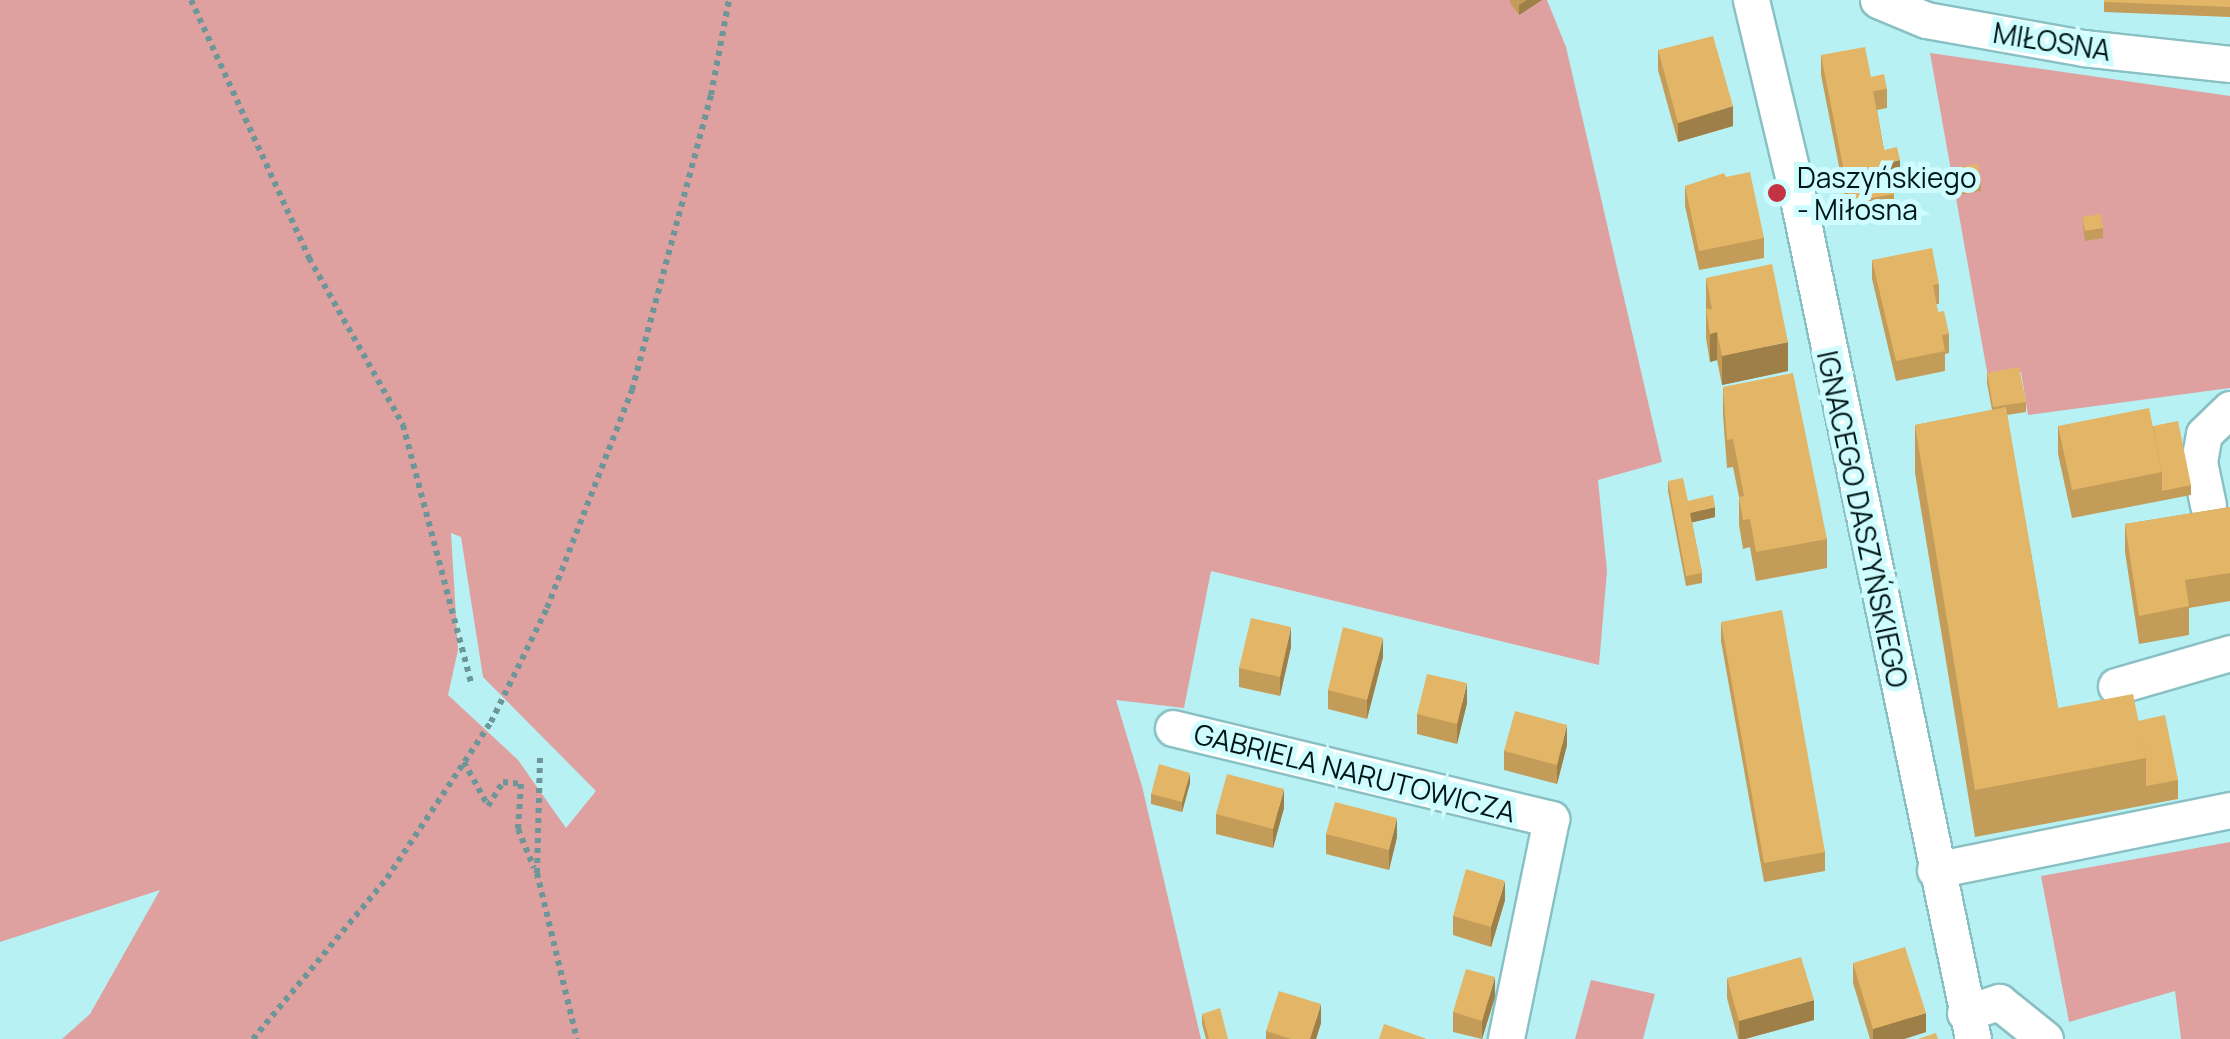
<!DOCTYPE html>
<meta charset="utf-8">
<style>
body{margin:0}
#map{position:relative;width:2230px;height:1039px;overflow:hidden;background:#b8f1f3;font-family:Manrope,sans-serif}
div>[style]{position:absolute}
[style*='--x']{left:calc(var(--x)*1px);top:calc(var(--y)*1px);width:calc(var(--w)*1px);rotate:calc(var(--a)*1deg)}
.green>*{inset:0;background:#dfa1a0}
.path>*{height:6px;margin-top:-3px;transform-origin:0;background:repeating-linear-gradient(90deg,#6c9698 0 5px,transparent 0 10px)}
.roads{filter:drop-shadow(2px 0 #89c0c3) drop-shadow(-2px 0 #89c0c3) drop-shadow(0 2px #89c0c3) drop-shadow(0 -2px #89c0c3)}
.minor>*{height:35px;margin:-17.5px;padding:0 17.5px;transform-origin:17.5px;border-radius:17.5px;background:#fff}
.wall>*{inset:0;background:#c39c59}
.shaded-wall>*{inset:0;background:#9f7f48}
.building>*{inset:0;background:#e3b567}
.dots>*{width:28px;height:28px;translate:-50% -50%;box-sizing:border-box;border:5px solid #cffcfe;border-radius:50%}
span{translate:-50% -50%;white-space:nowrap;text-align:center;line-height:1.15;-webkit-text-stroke:10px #cffcfe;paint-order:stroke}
.street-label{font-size:28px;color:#011617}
.poi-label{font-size:28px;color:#011617}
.left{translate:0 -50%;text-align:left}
</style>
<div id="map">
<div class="green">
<i style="clip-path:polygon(evenodd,0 0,1547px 0,1566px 47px,1662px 462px,1598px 480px,1607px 571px,1599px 665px,1211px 571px,1184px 708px,1116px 700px,1142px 786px,1201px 1039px,62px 1039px,90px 1014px,160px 890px,0 942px,0 0,451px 533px,461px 537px,483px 677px,596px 791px,566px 828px,518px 760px,448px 695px,458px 650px,451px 533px)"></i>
<i style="clip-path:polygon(1930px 53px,2230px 96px,2230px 388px,2028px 415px,2021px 372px,1988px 377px)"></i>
<i style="clip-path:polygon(2230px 842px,2230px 1039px,2181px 1039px,2175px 991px,2069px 1022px,2041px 876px)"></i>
<i style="clip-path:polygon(1591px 980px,1655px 994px,1643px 1039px,1575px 1039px)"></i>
</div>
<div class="path">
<i style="--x:191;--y:0;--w:284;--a:65.4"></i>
<i style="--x:309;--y:258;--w:192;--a:60.6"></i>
<i style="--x:403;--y:425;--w:266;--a:75.2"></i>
<i style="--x:540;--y:758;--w:115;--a:91.5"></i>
<i style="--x:537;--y:873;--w:171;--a:76.5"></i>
<i style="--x:464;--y:762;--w:50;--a:61.4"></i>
<i style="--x:488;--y:806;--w:28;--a:-58"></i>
<i style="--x:503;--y:782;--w:18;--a:6"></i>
<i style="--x:521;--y:784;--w:45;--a:93.8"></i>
<i style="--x:518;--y:829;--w:42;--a:67.7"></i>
<i style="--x:253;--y:1039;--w:209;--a:-50.2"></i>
<i style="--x:387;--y:878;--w:187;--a:-56.3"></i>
<i style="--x:491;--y:722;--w:127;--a:-63.8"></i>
<i style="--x:547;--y:608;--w:234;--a:-68.7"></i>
<i style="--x:632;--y:390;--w:305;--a:-75"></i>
<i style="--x:711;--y:95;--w:97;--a:-79.3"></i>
</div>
<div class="roads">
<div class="minor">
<i style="--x:1751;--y:0;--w:189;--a:76.6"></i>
<i style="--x:1795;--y:184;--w:873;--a:78.24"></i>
<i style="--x:1878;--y:0;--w:52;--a:22.6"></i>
<i style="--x:1926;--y:20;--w:159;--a:10.1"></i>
<i style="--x:2083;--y:48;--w:148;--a:6.2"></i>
<i style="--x:2208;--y:505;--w:44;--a:-101.8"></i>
<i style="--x:2199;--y:462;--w:28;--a:-80"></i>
<i style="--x:2204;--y:434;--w:36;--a:-44"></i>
<i style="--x:2116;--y:686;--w:119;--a:-16.1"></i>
<i style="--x:1173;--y:728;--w:389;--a:13.5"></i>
<i style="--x:1551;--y:819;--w:225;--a:101.6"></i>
<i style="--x:1935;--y:870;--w:301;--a:-11.5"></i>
<i style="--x:1965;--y:1013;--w:36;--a:-18"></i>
<i style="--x:1999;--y:1002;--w:59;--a:38.8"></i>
</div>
</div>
<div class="wall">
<i style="clip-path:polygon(1510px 0,1542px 0,1519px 15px,1510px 3px)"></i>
<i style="clip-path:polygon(2104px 0,2230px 0,2230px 17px,2104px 12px)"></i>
<i style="clip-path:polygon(1658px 50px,1733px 126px,1678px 142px,1658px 70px)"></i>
<i style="clip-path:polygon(1821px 55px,1871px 77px,1887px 89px,1887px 108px,1877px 110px,1884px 150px,1900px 180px,1891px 182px,1894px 194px,1894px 214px,1850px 222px,1821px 75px)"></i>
<i style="clip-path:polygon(1948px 169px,1981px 181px,1981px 191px,1951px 196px)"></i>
<i style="clip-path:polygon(1726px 177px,1764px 238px,1764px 258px,1699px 270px,1685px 206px,1685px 186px)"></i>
<i style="clip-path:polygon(2082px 217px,2103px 228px,2103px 238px,2085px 241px)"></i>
<i style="clip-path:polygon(1872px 260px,1939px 284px,1939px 304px,1936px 304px,1938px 312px,1949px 334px,1949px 353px,1945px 354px,1945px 371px,1896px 381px,1872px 279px)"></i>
<i style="clip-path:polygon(1706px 278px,1788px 371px,1722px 385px,1717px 360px,1710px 362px,1706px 338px)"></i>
<i style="clip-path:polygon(1987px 373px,2026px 402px,2026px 412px,2007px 415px,2058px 708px,2138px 721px,2178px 780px,2178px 799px,1975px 837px,1915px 473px,1915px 425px,1992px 410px,1987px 383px)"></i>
<i style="clip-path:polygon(1723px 387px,1827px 539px,1827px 568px,1756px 581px,1750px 547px,1743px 549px,1739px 525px,1739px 497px,1733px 467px,1727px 468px,1723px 415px)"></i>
<i style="clip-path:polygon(2058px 426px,2153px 426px,2191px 485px,2191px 495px,2072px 518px,2058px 454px)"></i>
<i style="clip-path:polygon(1668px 481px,1688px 501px,1715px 517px,1692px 522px,1702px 573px,1702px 583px,1686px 586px,1668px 491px)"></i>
<i style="clip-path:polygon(2230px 507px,2230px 601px,2189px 608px,2189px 635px,2139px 644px,2125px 552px,2125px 524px)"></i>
<i style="clip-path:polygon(1721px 622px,1825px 852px,1825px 871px,1764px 882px,1721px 641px)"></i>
<i style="clip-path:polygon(1291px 647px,1280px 696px,1239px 687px,1239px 668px)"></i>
<i style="clip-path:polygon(1383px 657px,1367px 719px,1328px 709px,1328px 690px)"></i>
<i style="clip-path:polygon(1467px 703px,1457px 744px,1417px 734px,1417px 714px)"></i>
<i style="clip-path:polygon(1567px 745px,1557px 784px,1504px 770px,1504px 751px)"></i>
<i style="clip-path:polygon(1190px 783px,1182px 812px,1151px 804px,1151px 794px)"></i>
<i style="clip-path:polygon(1284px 808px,1273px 848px,1216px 834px,1216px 814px)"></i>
<i style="clip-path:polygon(1326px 834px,1397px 837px,1389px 870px,1326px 854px)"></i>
<i style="clip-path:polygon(1505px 900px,1491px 947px,1453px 935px,1453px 916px)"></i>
<i style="clip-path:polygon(1853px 963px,1926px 1032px,1904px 1039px,1870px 1039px,1853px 983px)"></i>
<i style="clip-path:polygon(1727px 978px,1814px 1020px,1745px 1039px,1738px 1039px,1727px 998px)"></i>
<i style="clip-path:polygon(1495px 997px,1482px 1039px,1453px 1032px,1453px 1012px)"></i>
<i style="clip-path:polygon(1202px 1014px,1228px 1039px,1206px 1039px,1202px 1024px)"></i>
<i style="clip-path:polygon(1321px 1023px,1316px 1039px,1266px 1039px,1266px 1031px)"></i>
</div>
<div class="shaded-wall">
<i style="clip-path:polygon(1527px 0,1542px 0,1519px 15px,1519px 5px)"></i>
<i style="clip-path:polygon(1733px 106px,1733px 126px,1678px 142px,1678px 123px)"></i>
<i style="clip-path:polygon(1900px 160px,1900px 180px,1888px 183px,1888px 163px)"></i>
<i style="clip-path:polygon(1717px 332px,1717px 360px,1710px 362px,1710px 334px)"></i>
<i style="clip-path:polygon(1788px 342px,1788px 371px,1722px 385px,1722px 356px)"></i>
<i style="clip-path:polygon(1715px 507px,1715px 517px,1690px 523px,1690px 513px)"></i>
<i style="clip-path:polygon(1291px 627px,1291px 647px,1280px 696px,1280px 677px)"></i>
<i style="clip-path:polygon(1383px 638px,1383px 657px,1367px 719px,1367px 700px)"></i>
<i style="clip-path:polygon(1467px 683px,1467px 703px,1457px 744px,1457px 724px)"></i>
<i style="clip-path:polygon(1567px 725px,1567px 745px,1557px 784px,1557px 765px)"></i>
<i style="clip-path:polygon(1190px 773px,1190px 783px,1182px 812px,1182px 802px)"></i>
<i style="clip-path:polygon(1284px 789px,1284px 808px,1273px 848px,1273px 829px)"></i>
<i style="clip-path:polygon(1397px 818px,1397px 837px,1389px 870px,1389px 850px)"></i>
<i style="clip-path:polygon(1505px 881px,1505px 900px,1491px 947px,1491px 927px)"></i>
<i style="clip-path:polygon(1495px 977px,1495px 997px,1482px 1039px,1482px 1021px)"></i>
<i style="clip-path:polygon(1814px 1000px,1814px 1020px,1745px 1039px,1739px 1039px,1739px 1021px)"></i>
<i style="clip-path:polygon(1321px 1004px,1321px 1023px,1316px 1039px,1310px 1039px)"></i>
<i style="clip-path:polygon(1926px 1013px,1926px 1032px,1904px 1039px,1873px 1039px,1873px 1029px)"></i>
</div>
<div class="building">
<i style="clip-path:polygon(2104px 0,2230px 0,2230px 7px,2104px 2px)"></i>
<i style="clip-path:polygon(1713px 36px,1733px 106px,1678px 123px,1658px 50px)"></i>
<i style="clip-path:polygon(1865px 47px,1871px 77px,1884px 74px,1887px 89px,1873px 91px,1884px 150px,1897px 147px,1900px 160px,1888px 163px,1894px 194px,1850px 202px,1821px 55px)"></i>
<i style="clip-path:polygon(1978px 164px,1981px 181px,1951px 186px,1948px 169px)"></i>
<i style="clip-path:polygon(1750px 172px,1764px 238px,1699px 251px,1685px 186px,1724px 173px,1726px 177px)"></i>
<i style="clip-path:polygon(2101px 214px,2103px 228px,2085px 231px,2082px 217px)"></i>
<i style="clip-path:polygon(1932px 248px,1939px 284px,1933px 285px,1938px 312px,1944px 311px,1949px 334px,1942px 335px,1945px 351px,1896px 361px,1872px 260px)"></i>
<i style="clip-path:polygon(1772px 264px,1788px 342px,1722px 356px,1717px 332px,1710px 334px,1706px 309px,1712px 309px,1706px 278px)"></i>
<i style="clip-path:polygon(2019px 367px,2026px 402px,1993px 407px,1987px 373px)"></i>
<i style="clip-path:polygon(1793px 373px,1827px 539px,1756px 552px,1750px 519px,1743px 520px,1739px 497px,1744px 496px,1733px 439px,1727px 440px,1723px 387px)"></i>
<i style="clip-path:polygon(2006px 407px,2058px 708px,2133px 694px,2146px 758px,1975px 790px,1915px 425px)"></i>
<i style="clip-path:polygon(2149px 408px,2162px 472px,2072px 490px,2058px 426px)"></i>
<i style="clip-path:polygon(2178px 421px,2191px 485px,2162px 491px,2162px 472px,2153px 426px)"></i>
<i style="clip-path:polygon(1683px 478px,1688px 501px,1713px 495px,1715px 507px,1690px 513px,1702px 573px,1686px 576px,1668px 481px)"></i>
<i style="clip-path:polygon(2230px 507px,2230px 573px,2185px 580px,2189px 606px,2139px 616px,2125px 524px)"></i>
<i style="clip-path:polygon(1782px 610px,1825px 852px,1764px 863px,1721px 622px)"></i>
<i style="clip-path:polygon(1251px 618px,1291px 627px,1280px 677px,1239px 668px)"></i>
<i style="clip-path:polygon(1343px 627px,1383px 638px,1367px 700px,1328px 690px)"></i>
<i style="clip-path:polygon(1427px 674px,1467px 683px,1457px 724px,1417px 714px)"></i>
<i style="clip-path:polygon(1515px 711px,1567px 725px,1557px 765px,1504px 751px)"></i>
<i style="clip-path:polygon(2165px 715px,2178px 780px,2146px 786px,2146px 758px,2138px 721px)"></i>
<i style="clip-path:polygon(1159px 764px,1190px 773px,1182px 802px,1151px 794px)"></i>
<i style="clip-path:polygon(1227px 774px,1284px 789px,1273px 829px,1216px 814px)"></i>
<i style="clip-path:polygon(1335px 802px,1397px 818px,1389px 850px,1326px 834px)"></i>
<i style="clip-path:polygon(1466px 869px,1505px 881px,1491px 927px,1453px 916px)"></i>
<i style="clip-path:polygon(1905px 947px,1926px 1013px,1873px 1029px,1853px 963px)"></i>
<i style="clip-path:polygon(1801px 957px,1814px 1000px,1739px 1021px,1727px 978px)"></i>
<i style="clip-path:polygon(1466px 969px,1495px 977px,1482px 1021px,1453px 1012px)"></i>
<i style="clip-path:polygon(1279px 991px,1321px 1004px,1310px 1039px,1291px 1039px,1266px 1031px)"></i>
<i style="clip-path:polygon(1220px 1008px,1228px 1039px,1209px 1039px,1202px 1014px)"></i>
<i style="clip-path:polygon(1384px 1024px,1427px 1039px,1379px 1039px)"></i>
<i style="clip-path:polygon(1936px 1033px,1938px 1039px,1918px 1039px)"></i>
</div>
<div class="dots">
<i style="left:1777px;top:193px;background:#c33344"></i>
</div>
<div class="street-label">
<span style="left:2052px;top:41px;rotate:9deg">MIŁOSNA</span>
<span style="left:1863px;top:519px;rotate:78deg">IGNACEGO DASZYŃSKIEGO</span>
<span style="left:1355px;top:772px;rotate:14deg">GABRIELA NARUTOWICZA</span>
</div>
<div class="poi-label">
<span class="left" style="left:1797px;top:193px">Daszyńskiego<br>- Miłosna</span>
</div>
</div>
